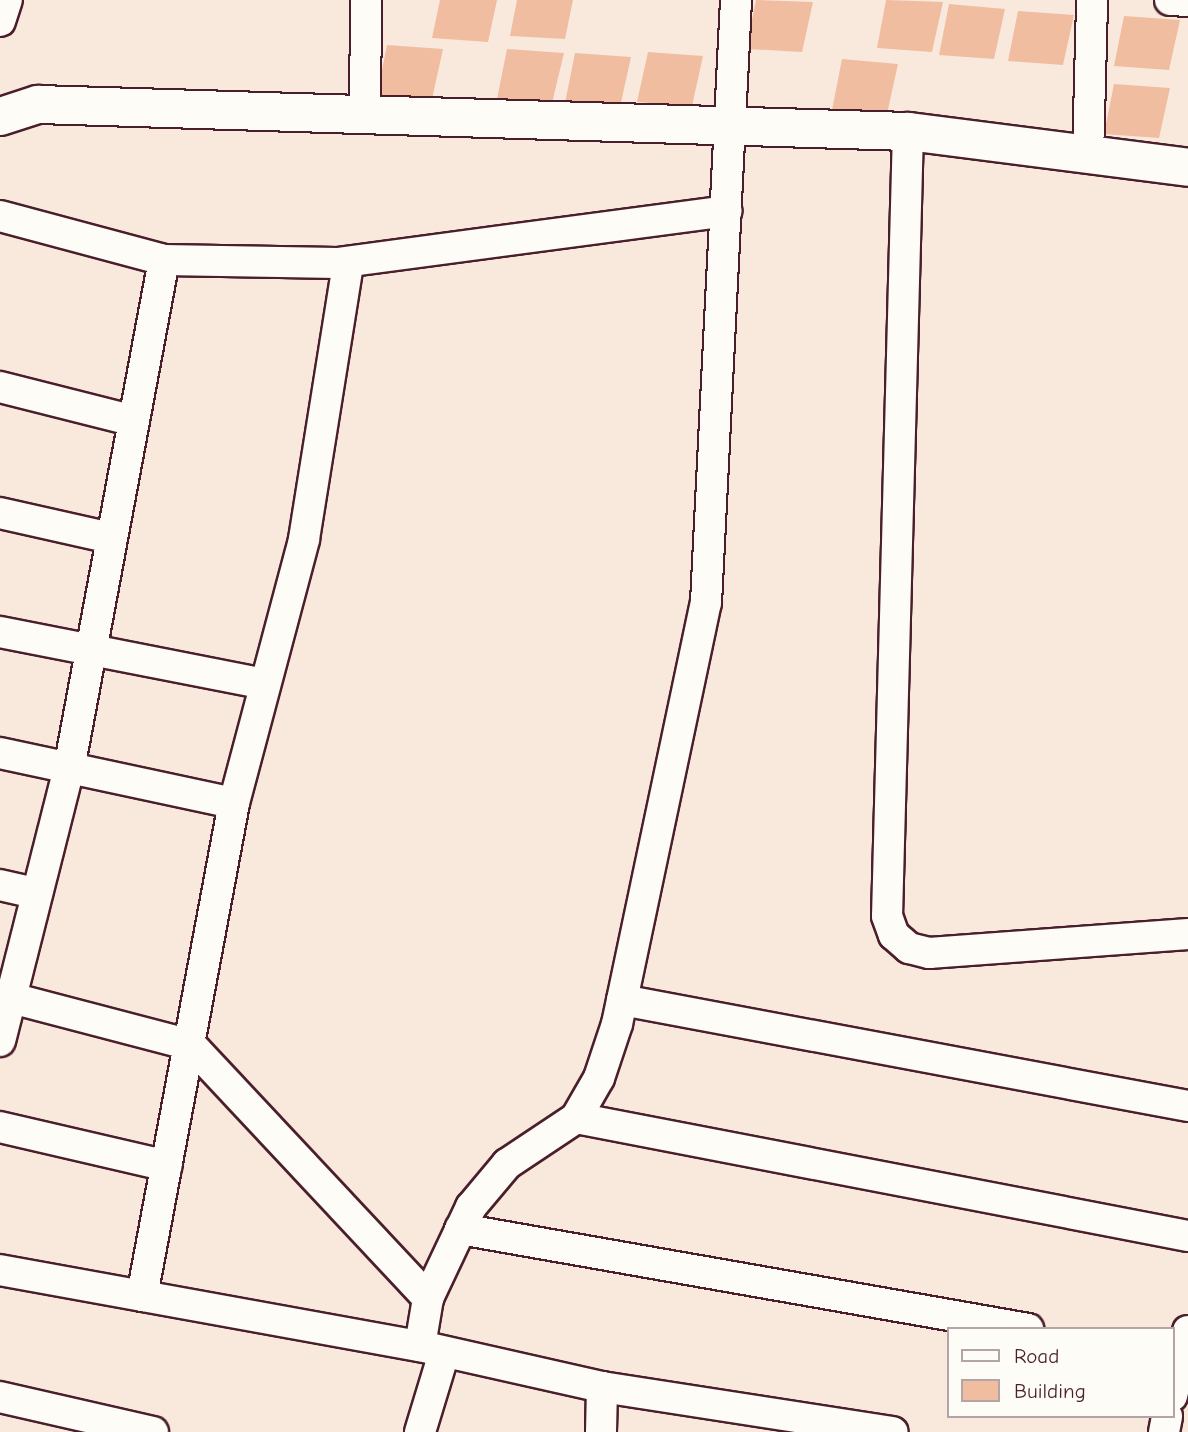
<!DOCTYPE html>
<style>
body{margin:0}
#map{position:relative;width:1188px;height:1432px;overflow:hidden;background:#f9e9dd;font-family:"Comic Neue",sans-serif}
div>[style]{position:absolute}
[style*='--x']{left:calc(var(--x)*1px);top:calc(var(--y)*1px);width:calc(var(--w)*1px);rotate:calc(var(--a)*1deg)}
.building>*{inset:0;background:#f0bda1}
.roads{filter:drop-shadow(2px 0 #4a1f2b) drop-shadow(-2px 0 #4a1f2b) drop-shadow(0 2px #4a1f2b) drop-shadow(0 -2px #4a1f2b)}
.minor>*{height:30px;margin:-15px;padding:0 15px;transform-origin:15px;border-radius:15px;background:#fdfcf7}
.tertiary>*{height:37px;margin:-18.5px;padding:0 18.5px;transform-origin:18.5px;border-radius:18.5px;background:#fdfcf7}
span{translate:-50% -50%;white-space:nowrap;text-align:center;line-height:1.15;-webkit-text-stroke:5px #fdfcf7;paint-order:stroke}
.legend{position:absolute;left:947px;top:1327px;width:228px;height:91px;box-sizing:border-box;background:#fdfcf7;border:2px solid #b5a4a5;margin:0;padding:9px 12px;list-style:none;font-size:21px;color:#4a1f2b}
.legend li{display:flex;align-items:center;gap:14px;height:35px}
.legend b{width:35px;border:2px solid #b5a4a5}
</style>
<div id="map">
<div class="building">
<i style="clip-path:polygon(440px 0,497px 0,488px 42px,432px 38px)"></i>
<i style="clip-path:polygon(517px 0,573px 0,565px 39px,510px 36px)"></i>
<i style="clip-path:polygon(756px 0,813px 2px,802px 52px,746px 49px)"></i>
<i style="clip-path:polygon(886px 0,943px 2px,932px 52px,877px 48px)"></i>
<i style="clip-path:polygon(949px 4px,1005px 9px,994px 59px,939px 55px)"></i>
<i style="clip-path:polygon(1018px 11px,1074px 15px,1063px 65px,1008px 61px)"></i>
<i style="clip-path:polygon(1124px 16px,1180px 20px,1169px 70px,1114px 66px)"></i>
<i style="clip-path:polygon(387px 45px,443px 49px,432px 99px,377px 95px)"></i>
<i style="clip-path:polygon(507px 49px,564px 53px,552px 103px,497px 99px)"></i>
<i style="clip-path:polygon(648px 52px,703px 56px,692px 106px,637px 102px)"></i>
<i style="clip-path:polygon(575px 53px,631px 57px,620px 107px,565px 103px)"></i>
<i style="clip-path:polygon(842px 59px,898px 64px,887px 114px,832px 110px)"></i>
<i style="clip-path:polygon(1114px 84px,1170px 88px,1159px 138px,1104px 134px)"></i>
</div>
<div class="roads">
<div class="minor">
<i style="--x:1170;--y:0;--w:18;--a:3"></i>
<i style="--x:0;--y:21;--w:22;--a:-72"></i>
<i style="--x:365;--y:115;--w:115;--a:-89.5"></i>
<i style="--x:908;--y:131;--w:785;--a:91.53"></i>
<i style="--x:887;--y:916;--w:20;--a:70"></i>
<i style="--x:894;--y:935;--w:20;--a:41"></i>
<i style="--x:909;--y:948;--w:21;--a:14"></i>
<i style="--x:929;--y:953;--w:260;--a:-4.2"></i>
<i style="--x:1088;--y:156;--w:156;--a:-88.5"></i>
<i style="--x:0;--y:216;--w:170;--a:15"></i>
<i style="--x:164;--y:260;--w:173;--a:1"></i>
<i style="--x:337;--y:263;--w:393;--a:-7.6"></i>
<i style="--x:0;--y:387;--w:138;--a:14.2"></i>
<i style="--x:0;--y:513;--w:114;--a:12.7"></i>
<i style="--x:0;--y:632;--w:270;--a:11.1"></i>
<i style="--x:0;--y:753;--w:239;--a:12.1"></i>
<i style="--x:0;--y:885;--w:36;--a:13"></i>
<i style="--x:0;--y:995;--w:197;--a:14.7"></i>
<i style="--x:191;--y:1045;--w:347;--a:46.9"></i>
<i style="--x:622;--y:1000;--w:576;--a:10.61"></i>
<i style="--x:0;--y:1041;--w:281;--a:-75.8"></i>
<i style="--x:69;--y:769;--w:518;--a:-79.43"></i>
<i style="--x:576;--y:1118;--w:623;--a:10.91"></i>
<i style="--x:0;--y:1127;--w:171;--a:13.1"></i>
<i style="--x:460;--y:1229;--w:577;--a:9.98"></i>
<i style="--x:0;--y:1270;--w:427;--a:10.3"></i>
<i style="--x:420;--y:1346;--w:187;--a:12.7"></i>
<i style="--x:602;--y:1387;--w:294;--a:8.8"></i>
<i style="--x:142;--y:1296;--w:502;--a:-79.43"></i>
<i style="--x:234;--y:803;--w:273;--a:-75.1"></i>
<i style="--x:304;--y:539;--w:279;--a:-80.9"></i>
<i style="--x:420;--y:1346;--w:49;--a:-80.5"></i>
<i style="--x:428;--y:1298;--w:101;--a:-64.7"></i>
<i style="--x:471;--y:1207;--w:56;--a:-50.1"></i>
<i style="--x:507;--y:1164;--w:83;--a:-33.7"></i>
<i style="--x:576;--y:1118;--w:46;--a:-60.1"></i>
<i style="--x:599;--y:1078;--w:57;--a:-71.6"></i>
<i style="--x:617;--y:1024;--w:430;--a:-78.1"></i>
<i style="--x:706;--y:603;--w:604;--a:-87.15"></i>
<i style="--x:1172;--y:1396;--w:67;--a:-76.2"></i>
<i style="--x:0;--y:1397;--w:157;--a:12.9"></i>
<i style="--x:420;--y:1432;--w:83;--a:-73.1"></i>
<i style="--x:601;--y:1432;--w:45;--a:-88.7"></i>
<i style="--x:1164;--y:1432;--w:16;--a:-79"></i>
</div>
<div class="tertiary">
<i style="--x:0;--y:116;--w:40;--a:-18"></i>
<i style="--x:38;--y:104;--w:870;--a:1.78"></i>
<i style="--x:908;--y:131;--w:282;--a:7.3"></i>
</div>
</div>
<ul class="legend">
<li><b style="height:9px;background:#fdfcf7"></b>Road</li>
<li><b style="height:19px;background:#f0bda1"></b>Building</li>
</ul>
</div>
